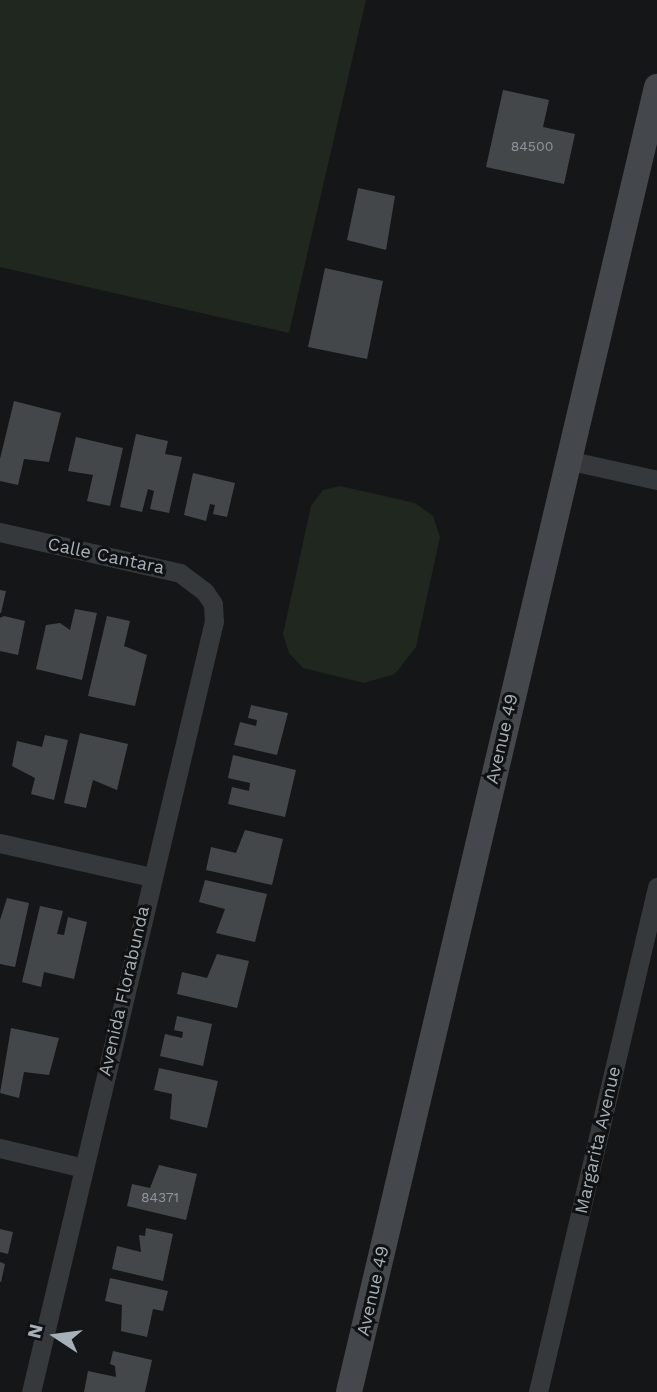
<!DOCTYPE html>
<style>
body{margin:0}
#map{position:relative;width:657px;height:1392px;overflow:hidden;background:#151617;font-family:"Work Sans",sans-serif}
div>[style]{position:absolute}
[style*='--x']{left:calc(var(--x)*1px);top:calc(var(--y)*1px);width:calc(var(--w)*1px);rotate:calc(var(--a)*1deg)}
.green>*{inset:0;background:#20271f}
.building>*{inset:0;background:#44474a}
.street>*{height:19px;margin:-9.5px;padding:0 9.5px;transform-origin:9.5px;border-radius:9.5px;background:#36393c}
.secondary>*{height:26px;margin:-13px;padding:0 13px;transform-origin:13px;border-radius:13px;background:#44484c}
span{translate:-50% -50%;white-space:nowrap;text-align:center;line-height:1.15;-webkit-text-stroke:6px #101112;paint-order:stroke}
.number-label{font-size:14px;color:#8e969c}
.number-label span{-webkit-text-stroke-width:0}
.street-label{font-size:18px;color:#a6b0b8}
.north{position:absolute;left:21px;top:1301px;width:70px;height:70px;-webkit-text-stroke:5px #101112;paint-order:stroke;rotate:283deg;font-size:19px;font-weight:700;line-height:28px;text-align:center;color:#a6b0b8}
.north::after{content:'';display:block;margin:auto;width:24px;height:32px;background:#a6b0b8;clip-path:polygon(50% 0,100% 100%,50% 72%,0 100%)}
</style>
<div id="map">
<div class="green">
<i style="clip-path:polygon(0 0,366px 0,289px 333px,0 267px)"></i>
<i style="clip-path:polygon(340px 486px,415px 503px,433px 516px,440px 537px,416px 647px,395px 674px,364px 683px,303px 668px,289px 653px,283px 634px,311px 506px,323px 490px)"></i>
</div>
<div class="building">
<i style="clip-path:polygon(503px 90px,549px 100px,543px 127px,575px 134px,564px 184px,486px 167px)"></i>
<i style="clip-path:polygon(358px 188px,395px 196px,386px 250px,347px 240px)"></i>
<i style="clip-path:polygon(325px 268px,383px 281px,367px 359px,308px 347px)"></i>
<i style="clip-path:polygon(14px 401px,61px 413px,49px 462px,24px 459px,18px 485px,0 481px,0 459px)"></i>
<i style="clip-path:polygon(136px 434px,168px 441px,165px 454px,182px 457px,169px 513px,150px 509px,154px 491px,148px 489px,142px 512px,120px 507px)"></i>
<i style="clip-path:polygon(76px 437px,123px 448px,110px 506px,87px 501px,93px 475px,68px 471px)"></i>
<i style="clip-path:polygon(193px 473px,235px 483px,227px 517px,213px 514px,215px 505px,210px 504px,206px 521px,184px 515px)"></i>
<i style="clip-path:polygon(0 590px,6px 591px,1px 613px,0 613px)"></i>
<i style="clip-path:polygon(75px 609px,97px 613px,82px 680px,36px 669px,46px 625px,60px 623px,70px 630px)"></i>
<i style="clip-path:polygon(4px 616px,25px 621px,18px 655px,0 651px,0 618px)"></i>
<i style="clip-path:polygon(107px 616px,130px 621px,124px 646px,147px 655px,135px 706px,88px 696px)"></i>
<i style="clip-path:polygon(251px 705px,288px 713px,277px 755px,234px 745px,240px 722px,256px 726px,257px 720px,248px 718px)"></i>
<i style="clip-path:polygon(80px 733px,128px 744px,117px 790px,93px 780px,86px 808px,64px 803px)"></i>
<i style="clip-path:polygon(45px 735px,68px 740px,54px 800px,31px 794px,35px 778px,12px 766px,17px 741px,42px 747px)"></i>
<i style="clip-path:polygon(233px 755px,296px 770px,285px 817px,228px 804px,232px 787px,249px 791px,250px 783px,228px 778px)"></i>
<i style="clip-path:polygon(245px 830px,283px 839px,272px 885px,206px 870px,211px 847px,236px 853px)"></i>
<i style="clip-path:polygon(205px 880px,267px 894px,255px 942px,216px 933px,225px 909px,199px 902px)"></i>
<i style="clip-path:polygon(7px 898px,29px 903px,15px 967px,0 964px,0 920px)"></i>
<i style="clip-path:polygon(40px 906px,63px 911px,57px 934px,64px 935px,68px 917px,87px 922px,74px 979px,44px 972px,41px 987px,22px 982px)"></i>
<i style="clip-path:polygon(217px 954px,249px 961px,237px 1008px,177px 994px,182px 972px,207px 978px)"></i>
<i style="clip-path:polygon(177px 1016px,212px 1024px,203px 1066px,160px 1056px,165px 1034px,182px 1038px,183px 1032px,174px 1030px)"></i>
<i style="clip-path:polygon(11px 1028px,59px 1038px,49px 1075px,24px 1072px,19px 1098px,0 1093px)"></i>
<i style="clip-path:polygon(159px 1068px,218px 1081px,207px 1128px,170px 1119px,172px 1094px,154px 1090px)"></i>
<i style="clip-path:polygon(159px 1165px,197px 1174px,186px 1220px,127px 1206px,132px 1184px,150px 1188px)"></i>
<i style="clip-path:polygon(146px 1228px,173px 1234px,163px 1281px,112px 1269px,117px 1246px,141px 1252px,139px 1235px,145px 1236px)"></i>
<i style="clip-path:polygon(0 1229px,13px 1232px,8px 1254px,0 1252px)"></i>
<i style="clip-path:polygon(0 1262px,5px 1264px,1px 1282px,0 1282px)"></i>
<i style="clip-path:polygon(110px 1278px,168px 1291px,163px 1311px,153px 1309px,147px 1337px,121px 1331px,122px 1305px,105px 1301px)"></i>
<i style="clip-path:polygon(113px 1351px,152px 1360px,145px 1392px,84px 1392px,88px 1371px,116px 1377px,115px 1366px,110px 1364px)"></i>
</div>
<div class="street">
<i style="--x:567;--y:460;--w:92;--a:12.5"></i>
<i style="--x:0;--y:532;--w:185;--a:12.8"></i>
<i style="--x:180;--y:573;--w:31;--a:37"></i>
<i style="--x:205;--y:592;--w:14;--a:56"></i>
<i style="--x:213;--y:604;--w:17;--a:87"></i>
<i style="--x:214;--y:621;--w:792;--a:103.35"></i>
<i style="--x:0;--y:843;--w:155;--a:12.7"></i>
<i style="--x:0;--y:1148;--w:85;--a:13.5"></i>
<i style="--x:538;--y:1392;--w:519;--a:-76.74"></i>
</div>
<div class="secondary">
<i style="--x:349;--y:1392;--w:1341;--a:-76.72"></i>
</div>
<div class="number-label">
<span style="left:532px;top:146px">84500</span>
<span style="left:160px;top:1197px">84371</span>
</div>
<div class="street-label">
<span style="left:106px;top:556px;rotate:12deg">Calle Cantara</span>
<span style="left:502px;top:739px;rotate:-77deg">Avenue 49</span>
<span style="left:124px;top:991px;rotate:-77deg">Avenida Florabunda</span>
<span style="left:598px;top:1140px;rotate:-77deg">Margarita Avenue</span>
<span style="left:373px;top:1291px;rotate:-77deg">Avenue 49</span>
</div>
<div class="north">N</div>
</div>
